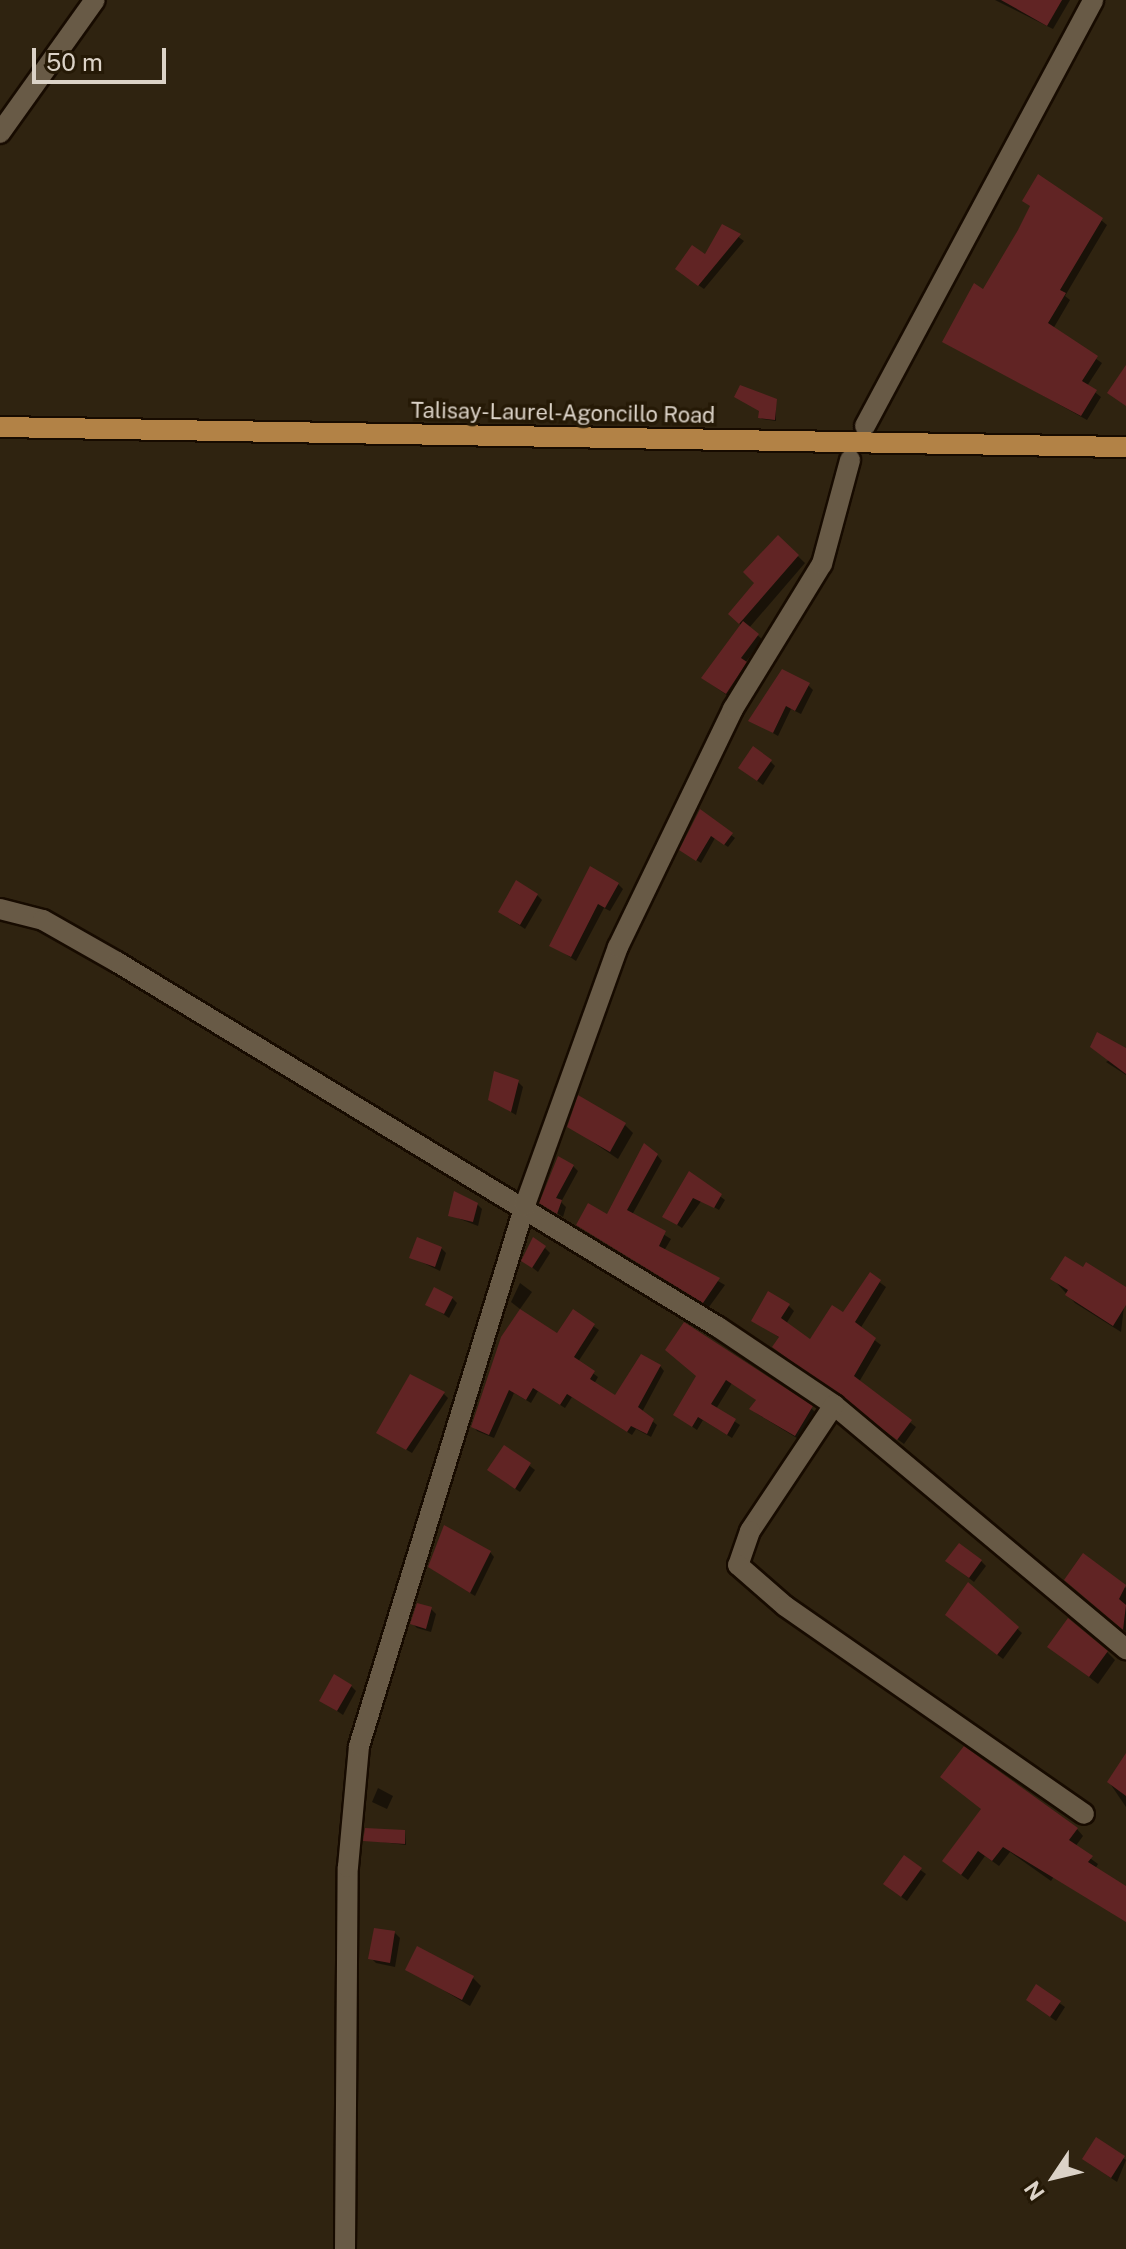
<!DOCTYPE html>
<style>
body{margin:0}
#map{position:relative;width:1126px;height:2249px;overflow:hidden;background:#2f2310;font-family:"Public Sans",sans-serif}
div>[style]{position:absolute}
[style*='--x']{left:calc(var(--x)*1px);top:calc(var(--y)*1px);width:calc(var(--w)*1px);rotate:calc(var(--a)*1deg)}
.shadow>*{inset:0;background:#0007}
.building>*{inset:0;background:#612424}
.roads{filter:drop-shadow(2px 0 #170b00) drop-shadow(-2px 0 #170b00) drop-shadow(0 2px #170b00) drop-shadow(0 -2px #170b00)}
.minor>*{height:20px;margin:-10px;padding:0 10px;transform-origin:10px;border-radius:10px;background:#685a46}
.major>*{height:20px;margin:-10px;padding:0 10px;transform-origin:10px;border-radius:10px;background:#b28246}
span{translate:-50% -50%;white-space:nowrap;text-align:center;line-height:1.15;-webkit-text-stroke:7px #251906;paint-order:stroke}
.street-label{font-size:22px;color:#dbd2c7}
.north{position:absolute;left:1014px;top:2137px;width:80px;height:80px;-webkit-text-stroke:6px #251906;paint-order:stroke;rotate:235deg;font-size:22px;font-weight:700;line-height:32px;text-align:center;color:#dbd2c7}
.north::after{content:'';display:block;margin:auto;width:28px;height:36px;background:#dbd2c7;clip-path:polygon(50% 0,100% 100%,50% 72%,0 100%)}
.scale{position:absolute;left:32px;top:48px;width:134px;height:36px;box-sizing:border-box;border:4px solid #dbd2c7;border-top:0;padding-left:10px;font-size:24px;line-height:28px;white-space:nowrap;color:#dbd2c7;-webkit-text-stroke:6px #251906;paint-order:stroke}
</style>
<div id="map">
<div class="shadow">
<i style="clip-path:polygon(995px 0,1070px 0,1053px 29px)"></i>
<i style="clip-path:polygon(1031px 207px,1101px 220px,1107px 225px,1065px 296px,1070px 300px,1053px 329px,1102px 363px,1087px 386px,1101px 397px,1087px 420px,945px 341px,984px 292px)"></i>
<i style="clip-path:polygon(723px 226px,744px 241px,704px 289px,682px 274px,705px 257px)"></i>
<i style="clip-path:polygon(776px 401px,776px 421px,762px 419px,760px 417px)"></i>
<i style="clip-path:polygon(778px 537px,805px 563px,749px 628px,763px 640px,745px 663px,750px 668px,731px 698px,708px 682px,742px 626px,730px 614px,757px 583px)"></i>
<i style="clip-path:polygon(808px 685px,813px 690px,801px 714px,791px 709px,778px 736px,751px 720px)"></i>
<i style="clip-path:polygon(770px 761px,775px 766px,763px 785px,745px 772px)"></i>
<i style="clip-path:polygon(700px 812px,735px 838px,728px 847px,715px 838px,701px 863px,685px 853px)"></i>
<i style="clip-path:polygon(618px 884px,623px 889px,610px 911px,604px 908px,576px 961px,552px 945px)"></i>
<i style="clip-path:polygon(537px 895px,542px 900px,525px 929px,500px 912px)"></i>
<i style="clip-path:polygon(1126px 1050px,1126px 1075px,1106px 1062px)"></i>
<i style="clip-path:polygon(518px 1082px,523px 1087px,516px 1115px,491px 1100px)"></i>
<i style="clip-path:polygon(625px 1125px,633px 1133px,618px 1159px,569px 1126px)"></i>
<i style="clip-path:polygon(657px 1155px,662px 1161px,632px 1215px,671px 1239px,664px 1251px,725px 1285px,709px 1307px,578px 1225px,607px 1217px)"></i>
<i style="clip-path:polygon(573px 1166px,578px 1171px,561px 1202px,566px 1207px,563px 1217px,542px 1203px)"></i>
<i style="clip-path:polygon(690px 1174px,725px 1200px,719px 1210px,702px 1200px,682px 1228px,664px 1216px)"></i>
<i style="clip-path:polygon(477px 1204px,482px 1209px,478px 1226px,450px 1215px)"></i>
<i style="clip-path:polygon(441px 1248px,446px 1253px,440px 1271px,411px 1257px)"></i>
<i style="clip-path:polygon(545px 1248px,550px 1253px,538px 1272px,524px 1261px)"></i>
<i style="clip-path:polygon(870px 1275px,886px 1287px,860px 1329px,881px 1345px,859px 1382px,916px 1427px,904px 1444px,780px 1353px,780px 1338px,754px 1321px,788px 1305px,794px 1311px,786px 1324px,811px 1342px,844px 1315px)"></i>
<i style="clip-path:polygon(1053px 1279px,1126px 1289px,1121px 1332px,1075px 1303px)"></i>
<i style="clip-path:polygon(520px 1283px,532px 1292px,520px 1309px,511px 1302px)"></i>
<i style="clip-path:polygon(452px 1298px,457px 1303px,449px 1318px,428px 1304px)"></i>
<i style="clip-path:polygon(573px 1312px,599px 1330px,578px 1362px,598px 1377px,594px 1384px,616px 1398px,660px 1366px,664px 1371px,642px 1412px,657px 1425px,651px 1437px,636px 1429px,632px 1435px,572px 1397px,565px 1408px,538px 1391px,531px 1403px,514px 1393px,494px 1438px,477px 1431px,473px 1426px,558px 1336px)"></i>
<i style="clip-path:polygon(672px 1354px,811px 1408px,816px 1413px,800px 1440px,756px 1413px,752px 1409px,758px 1401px,732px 1383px,716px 1409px,740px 1425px,732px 1438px,703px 1420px,697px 1430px,675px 1415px,699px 1376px)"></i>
<i style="clip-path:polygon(443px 1393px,448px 1398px,412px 1453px,378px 1433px)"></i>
<i style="clip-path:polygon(505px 1447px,535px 1470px,520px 1492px,495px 1475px)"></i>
<i style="clip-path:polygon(490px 1552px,494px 1557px,475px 1596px,435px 1571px)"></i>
<i style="clip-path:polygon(1083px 1556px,1126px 1588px,1126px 1632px,1071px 1585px)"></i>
<i style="clip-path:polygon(981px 1561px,986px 1566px,974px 1582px,953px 1566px)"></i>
<i style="clip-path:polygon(969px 1585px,1022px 1633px,1003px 1659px,952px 1620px)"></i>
<i style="clip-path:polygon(431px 1609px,436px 1614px,431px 1632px,417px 1628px,412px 1623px)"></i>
<i style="clip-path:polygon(1050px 1647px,1107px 1652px,1115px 1660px,1098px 1684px)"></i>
<i style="clip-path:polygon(351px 1686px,356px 1691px,343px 1715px,321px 1700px)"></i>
<i style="clip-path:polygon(1126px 1771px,1126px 1807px,1109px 1782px)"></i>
<i style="clip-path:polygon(378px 1788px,393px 1796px,387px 1809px,372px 1802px)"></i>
<i style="clip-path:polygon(983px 1810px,1077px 1829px,1083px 1836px,1075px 1847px,1098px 1864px,1095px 1869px,1126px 1888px,1126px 1921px,1055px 1875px,1051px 1881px,1010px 1852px,999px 1866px,985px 1856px,968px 1880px,951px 1867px,944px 1861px)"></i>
<i style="clip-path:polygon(405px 1832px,406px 1845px,366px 1840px)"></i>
<i style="clip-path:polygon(904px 1858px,926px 1874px,907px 1901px,890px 1889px)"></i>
<i style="clip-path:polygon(395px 1933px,400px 1938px,395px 1967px,376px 1963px,371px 1958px)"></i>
<i style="clip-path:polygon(408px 1969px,473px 1978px,481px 1986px,470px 2006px)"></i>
<i style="clip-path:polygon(1037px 1987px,1065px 2007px,1056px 2021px,1033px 2005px)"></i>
<i style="clip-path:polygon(1097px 2140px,1126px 2160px,1117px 2182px,1090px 2164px)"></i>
</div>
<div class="building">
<i style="clip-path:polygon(1001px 0,1062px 0,1047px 26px)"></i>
<i style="clip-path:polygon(1038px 174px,1103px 218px,1060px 290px,1066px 293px,1048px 323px,1098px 356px,1082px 381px,1097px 390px,1081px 416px,942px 342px,974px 283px,983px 289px,1018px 230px,1030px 206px,1022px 201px)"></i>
<i style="clip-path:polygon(722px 224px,741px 234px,698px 286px,675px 269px,692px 245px,705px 254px)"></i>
<i style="clip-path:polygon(1126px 365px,1126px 406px,1107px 393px)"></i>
<i style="clip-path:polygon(740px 385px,777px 399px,775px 420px,758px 418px,759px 411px,734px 397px)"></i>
<i style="clip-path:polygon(778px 535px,799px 555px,739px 624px,728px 614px,754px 583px,743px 572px)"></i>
<i style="clip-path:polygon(743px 621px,759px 634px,741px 658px,747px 662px,726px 694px,701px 678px)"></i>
<i style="clip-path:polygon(782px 669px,810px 683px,795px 711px,786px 706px,773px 733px,748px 721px)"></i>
<i style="clip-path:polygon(753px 746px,772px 760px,757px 781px,738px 768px)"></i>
<i style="clip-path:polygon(700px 809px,733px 833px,724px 845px,711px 836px,696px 861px,679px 850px)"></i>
<i style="clip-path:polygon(590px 866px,619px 883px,605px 908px,598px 904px,571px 957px,549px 946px)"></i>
<i style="clip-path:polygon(516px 880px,538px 894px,520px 925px,498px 912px)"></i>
<i style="clip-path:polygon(1097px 1032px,1126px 1048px,1126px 1074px,1090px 1047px)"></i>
<i style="clip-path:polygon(494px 1071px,519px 1080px,511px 1112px,488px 1100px)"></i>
<i style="clip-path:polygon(578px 1095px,626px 1123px,610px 1152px,567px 1127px)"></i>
<i style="clip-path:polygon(644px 1143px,658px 1154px,627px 1210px,666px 1231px,659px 1246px,720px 1278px,703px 1303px,576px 1225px,588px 1203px,607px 1214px)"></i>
<i style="clip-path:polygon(558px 1156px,574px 1165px,556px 1198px,562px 1200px,557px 1214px,539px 1203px)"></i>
<i style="clip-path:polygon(689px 1171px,722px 1194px,714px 1208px,693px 1198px,677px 1225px,662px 1217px)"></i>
<i style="clip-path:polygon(454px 1191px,478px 1203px,473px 1222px,448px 1216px)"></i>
<i style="clip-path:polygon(417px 1237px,442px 1247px,435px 1267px,409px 1258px)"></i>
<i style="clip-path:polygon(533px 1237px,546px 1246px,532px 1268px,521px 1261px)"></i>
<i style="clip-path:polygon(1065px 1256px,1083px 1267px,1086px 1262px,1126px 1287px,1126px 1305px,1113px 1326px,1065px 1295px,1068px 1290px,1050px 1279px)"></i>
<i style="clip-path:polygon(870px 1272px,881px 1280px,855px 1322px,876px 1338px,854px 1376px,912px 1420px,897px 1440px,772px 1347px,779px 1337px,751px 1321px,768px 1291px,790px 1304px,781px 1318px,810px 1339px,832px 1305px,843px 1312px)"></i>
<i style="clip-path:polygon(434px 1287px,453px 1297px,444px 1314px,425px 1305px)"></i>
<i style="clip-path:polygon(520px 1309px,557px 1333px,573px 1309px,595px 1324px,574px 1357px,595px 1371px,590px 1379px,615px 1395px,641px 1354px,661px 1365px,638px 1407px,654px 1419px,647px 1434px,631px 1426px,627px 1432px,567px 1394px,560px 1405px,533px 1388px,526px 1400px,509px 1390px,489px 1435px,471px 1427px,501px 1337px)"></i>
<i style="clip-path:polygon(684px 1322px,813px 1406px,795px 1436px,749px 1409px,756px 1400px,726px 1380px,711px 1404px,736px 1419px,727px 1435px,698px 1417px,692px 1427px,673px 1415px,696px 1376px,665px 1350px)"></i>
<i style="clip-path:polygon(410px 1374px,445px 1392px,406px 1450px,376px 1433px)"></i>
<i style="clip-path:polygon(504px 1445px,531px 1463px,515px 1489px,487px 1470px)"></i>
<i style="clip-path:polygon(444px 1525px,491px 1551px,470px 1593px,428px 1567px)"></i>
<i style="clip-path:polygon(959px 1543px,982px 1560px,969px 1578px,945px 1561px)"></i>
<i style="clip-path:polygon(1083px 1553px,1126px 1585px,1119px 1599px,1126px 1605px,1123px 1630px,1064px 1580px)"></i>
<i style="clip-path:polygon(968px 1582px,1019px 1627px,997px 1655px,945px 1615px)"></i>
<i style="clip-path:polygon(417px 1603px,432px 1607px,426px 1629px,410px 1624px)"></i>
<i style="clip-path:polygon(1068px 1618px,1108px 1651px,1089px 1677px,1047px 1647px)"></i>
<i style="clip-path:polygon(334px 1674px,352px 1685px,337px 1711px,319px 1701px)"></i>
<i style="clip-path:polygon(964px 1746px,1078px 1828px,1069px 1840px,1093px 1856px,1088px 1862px,1126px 1886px,1126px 1922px,1003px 1847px,992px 1861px,978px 1851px,961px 1875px,942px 1861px,981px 1809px,940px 1777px)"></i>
<i style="clip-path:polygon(1126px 1753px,1126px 1796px,1107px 1782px)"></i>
<i style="clip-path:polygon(365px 1828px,405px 1830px,405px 1844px,363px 1841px)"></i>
<i style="clip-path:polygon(904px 1855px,922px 1868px,901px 1897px,883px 1884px)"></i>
<i style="clip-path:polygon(374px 1928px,395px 1931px,390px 1963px,368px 1959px)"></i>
<i style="clip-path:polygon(417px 1946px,474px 1976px,462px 2000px,405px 1970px)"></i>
<i style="clip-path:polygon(1036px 1984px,1061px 2001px,1050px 2017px,1026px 2000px)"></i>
<i style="clip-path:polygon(1096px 2137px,1125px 2156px,1111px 2178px,1082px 2159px)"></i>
</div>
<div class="roads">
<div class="minor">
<i style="--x:0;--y:133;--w:163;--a:-54.5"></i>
<i style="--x:865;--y:426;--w:483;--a:-61.8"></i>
<i style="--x:0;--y:909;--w:44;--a:14.3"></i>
<i style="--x:43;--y:920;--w:85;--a:29.6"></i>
<i style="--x:117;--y:962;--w:703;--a:31.27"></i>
<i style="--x:718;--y:1327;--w:140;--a:33.9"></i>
<i style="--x:834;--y:1405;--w:381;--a:39.9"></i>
<i style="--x:834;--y:1405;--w:151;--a:123.7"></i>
<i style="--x:750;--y:1531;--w:36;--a:109"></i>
<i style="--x:738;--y:1565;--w:62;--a:41.1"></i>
<i style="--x:785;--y:1606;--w:364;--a:34.8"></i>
<i style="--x:345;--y:2249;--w:382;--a:-89.6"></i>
<i style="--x:348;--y:1867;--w:121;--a:-84.8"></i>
<i style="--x:359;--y:1746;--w:566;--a:-72.94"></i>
<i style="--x:525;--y:1205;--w:274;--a:-70.2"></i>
<i style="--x:618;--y:947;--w:264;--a:-64.2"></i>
<i style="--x:733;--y:709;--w:170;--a:-58.5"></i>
<i style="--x:822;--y:564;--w:108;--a:-74.9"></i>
</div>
<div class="major">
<i style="--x:0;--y:427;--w:1126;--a:1.02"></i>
</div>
</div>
<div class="street-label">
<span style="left:563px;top:413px;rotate:1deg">Talisay-Laurel-Agoncillo Road</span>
</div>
<div class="north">N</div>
<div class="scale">50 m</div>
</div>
